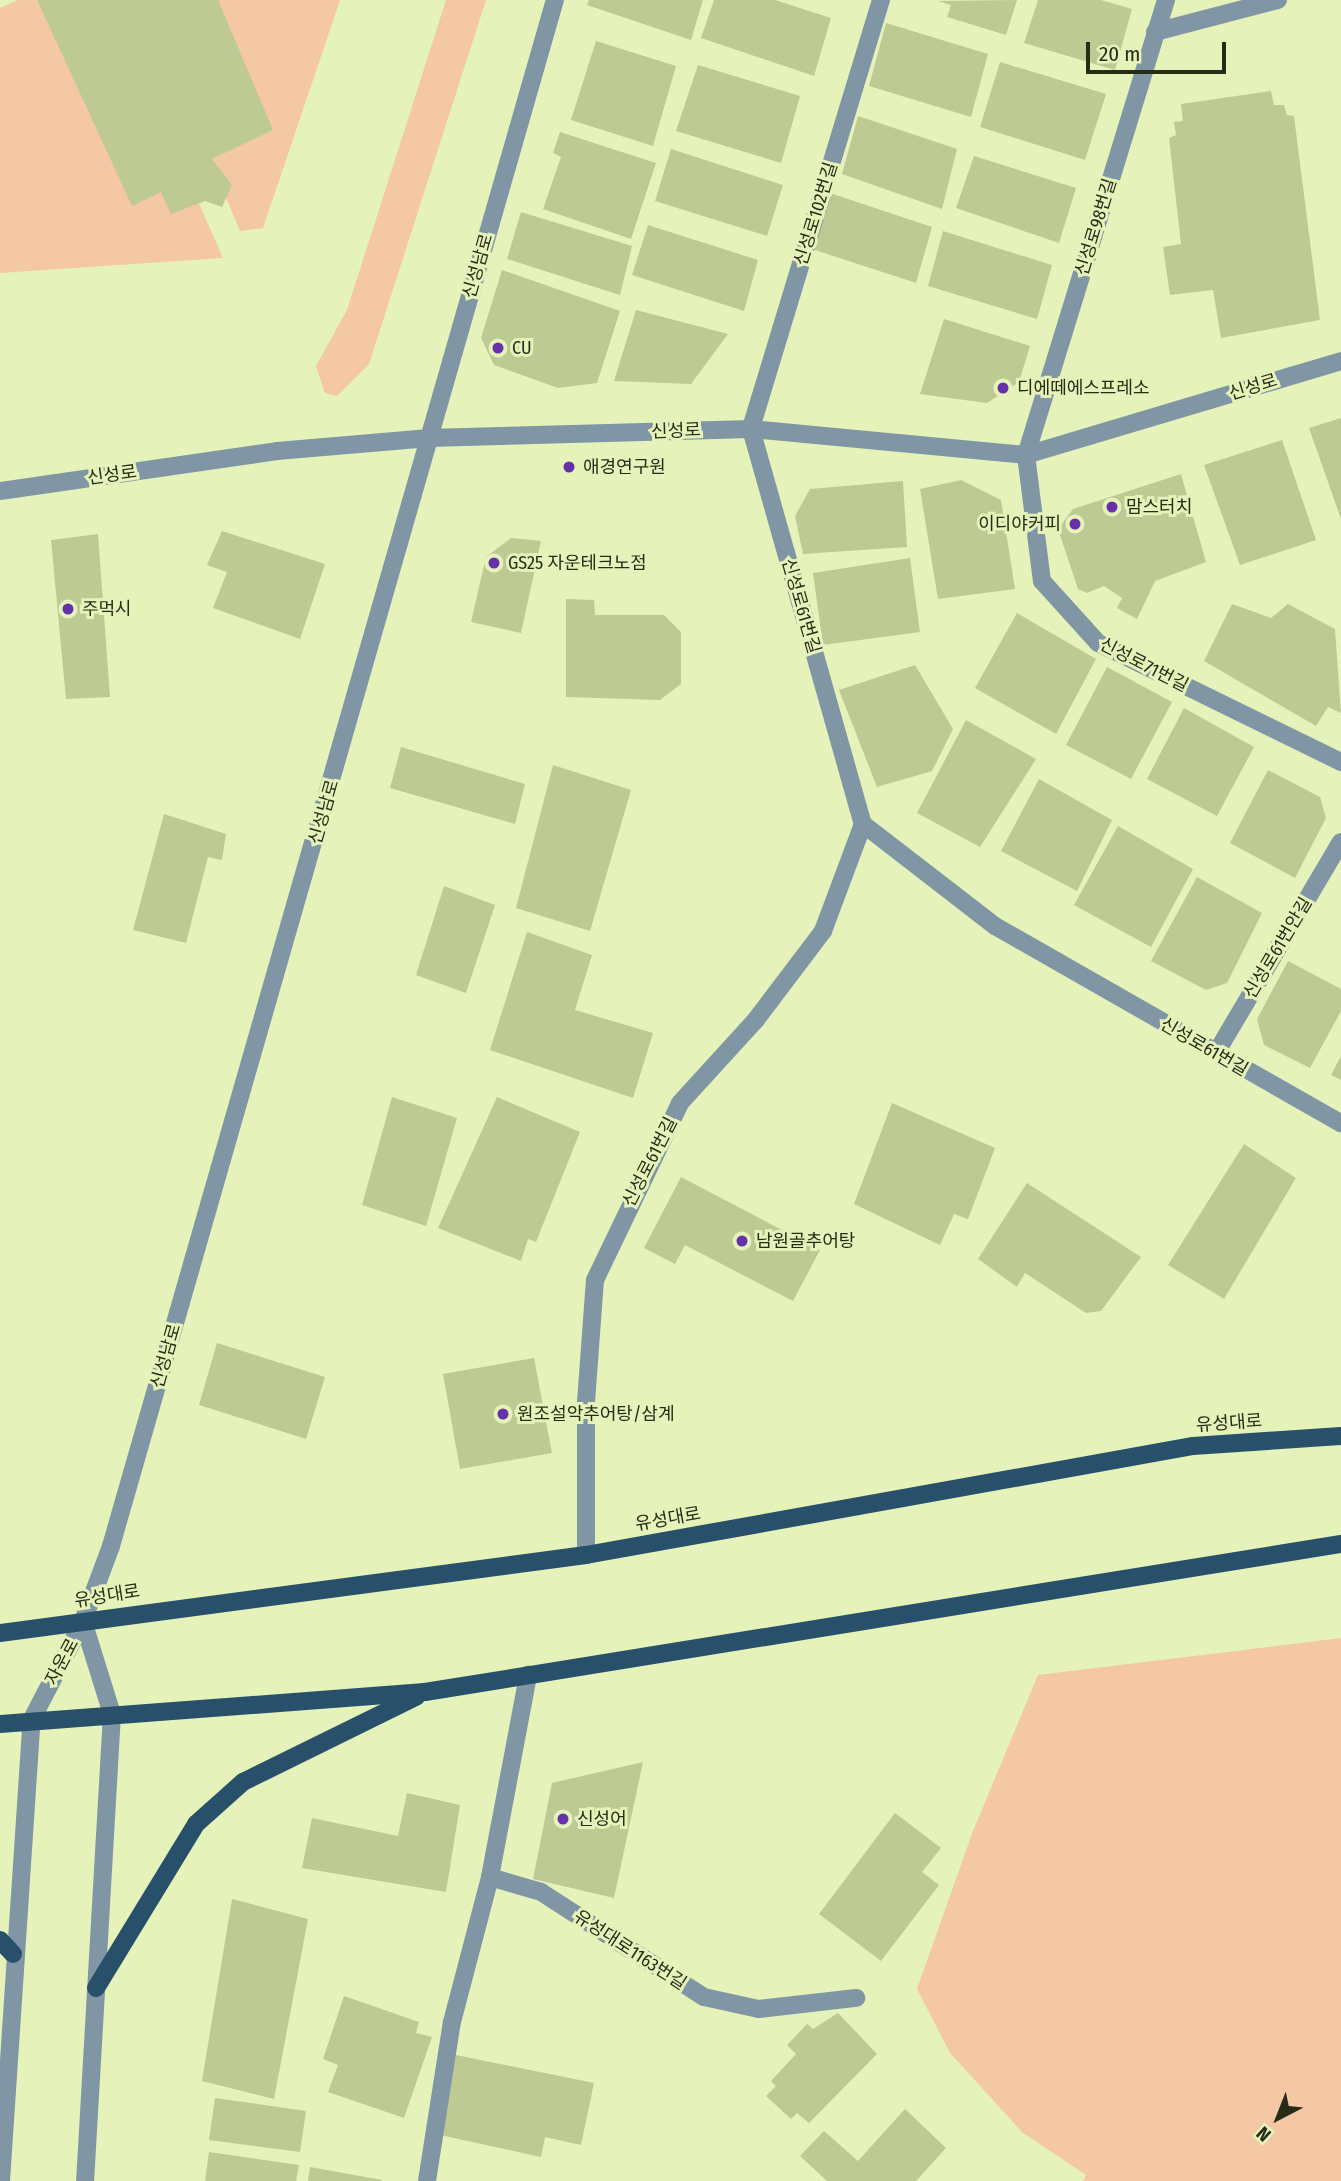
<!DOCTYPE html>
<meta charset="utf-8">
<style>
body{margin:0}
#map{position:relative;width:1341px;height:2181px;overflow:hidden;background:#e5f3ba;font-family:"Fira Sans Condensed","Noto Sans KR",sans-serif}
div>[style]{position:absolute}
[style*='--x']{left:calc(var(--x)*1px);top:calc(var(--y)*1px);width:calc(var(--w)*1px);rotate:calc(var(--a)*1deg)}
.green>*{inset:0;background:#f4c7a5}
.building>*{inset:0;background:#bdca94}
.minor>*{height:18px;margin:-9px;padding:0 9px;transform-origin:9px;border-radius:9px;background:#8096a5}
.major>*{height:18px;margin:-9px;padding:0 9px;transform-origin:9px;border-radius:9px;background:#28506a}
.dots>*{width:19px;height:19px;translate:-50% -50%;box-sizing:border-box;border:4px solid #e5f3ba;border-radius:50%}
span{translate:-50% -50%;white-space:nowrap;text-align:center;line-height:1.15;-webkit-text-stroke:6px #e5f3ba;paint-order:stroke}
.street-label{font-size:18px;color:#272c17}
.poi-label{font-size:18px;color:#272c17}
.left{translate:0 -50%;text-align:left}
.right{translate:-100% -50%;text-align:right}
.north{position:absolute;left:1243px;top:2083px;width:70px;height:70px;-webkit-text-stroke:5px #e5f3ba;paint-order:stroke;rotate:222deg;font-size:19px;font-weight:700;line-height:28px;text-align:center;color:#272c17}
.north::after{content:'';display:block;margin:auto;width:24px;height:32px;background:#272c17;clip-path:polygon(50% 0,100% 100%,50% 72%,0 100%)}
.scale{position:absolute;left:1086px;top:42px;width:140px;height:32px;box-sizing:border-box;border:4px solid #272c17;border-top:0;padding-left:9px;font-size:21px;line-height:24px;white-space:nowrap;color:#272c17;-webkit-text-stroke:5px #e5f3ba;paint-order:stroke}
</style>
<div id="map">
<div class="green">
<i style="clip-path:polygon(18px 0,340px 0,263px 228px,240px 231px,204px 145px,179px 158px,223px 258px,0 273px,0 8px)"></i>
<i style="clip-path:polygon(446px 0,486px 0,369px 364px,337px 396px,325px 393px,316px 366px,347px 310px)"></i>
<i style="clip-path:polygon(1341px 1638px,1341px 2181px,1083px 2181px,1086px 2175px,1023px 2133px,950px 2053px,917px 1989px,973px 1831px,1038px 1675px)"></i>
</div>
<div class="building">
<i style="clip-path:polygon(37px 0,218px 0,273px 130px,212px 159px,232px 185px,222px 207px,205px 201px,171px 214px,161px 192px,132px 206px)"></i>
<i style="clip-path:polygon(589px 0,703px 0,691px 40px,587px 5px)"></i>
<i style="clip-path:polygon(714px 0,775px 0,831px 18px,814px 76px,701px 38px)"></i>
<i style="clip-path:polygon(1017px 0,1006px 35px,947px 17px,951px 5px,938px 1px)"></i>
<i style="clip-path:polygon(1038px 0,1101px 0,1132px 9px,1115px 70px,1024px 43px)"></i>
<i style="clip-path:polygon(886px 23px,988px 54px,971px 117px,869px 86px)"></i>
<i style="clip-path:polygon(596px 41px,676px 66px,653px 146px,571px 120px)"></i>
<i style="clip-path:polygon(1000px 62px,1106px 94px,1085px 160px,980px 127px)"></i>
<i style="clip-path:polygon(698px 65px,800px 96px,781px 163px,676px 131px)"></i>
<i style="clip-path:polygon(1271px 91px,1274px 105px,1284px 105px,1287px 115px,1294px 116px,1320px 320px,1221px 338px,1213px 290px,1170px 295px,1163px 247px,1181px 244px,1169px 138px,1176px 135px,1174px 122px,1183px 121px,1181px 104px)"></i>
<i style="clip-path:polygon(858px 116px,957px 149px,942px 209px,842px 174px)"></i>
<i style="clip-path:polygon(560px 132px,656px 163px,631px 239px,543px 209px,561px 157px,553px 153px)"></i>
<i style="clip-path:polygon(671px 149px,783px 185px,767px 236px,655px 201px)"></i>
<i style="clip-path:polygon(974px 156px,1076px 188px,1059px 243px,956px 208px)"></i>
<i style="clip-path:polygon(830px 193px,932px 227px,916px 283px,812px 249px)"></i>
<i style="clip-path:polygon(521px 212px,632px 246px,620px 295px,507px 259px)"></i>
<i style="clip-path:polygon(648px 225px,758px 260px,744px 311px,632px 275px)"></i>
<i style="clip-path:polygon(943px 231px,1052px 265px,1037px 319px,928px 286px)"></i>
<i style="clip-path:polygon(502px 270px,620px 311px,597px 383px,558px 388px,494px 365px,481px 338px)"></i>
<i style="clip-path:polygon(636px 310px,728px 334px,691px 384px,614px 381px)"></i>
<i style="clip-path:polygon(944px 319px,1030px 346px,1019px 382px,987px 403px,920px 394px)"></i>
<i style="clip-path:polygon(1341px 418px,1341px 519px,1309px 428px)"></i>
<i style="clip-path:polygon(1282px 440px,1316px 540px,1240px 565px,1204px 465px)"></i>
<i style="clip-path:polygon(1181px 474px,1206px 562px,1155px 581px,1137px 619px,1117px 608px,1122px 598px,1104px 586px,1087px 593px,1078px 589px,1058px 529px,1073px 509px)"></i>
<i style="clip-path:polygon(961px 480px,1001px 500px,1015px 589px,938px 599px,920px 489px)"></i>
<i style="clip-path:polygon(903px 481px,907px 547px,803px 554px,795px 516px,810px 489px)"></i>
<i style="clip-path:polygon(222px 531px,325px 564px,300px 639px,213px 608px,227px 572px,207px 565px)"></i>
<i style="clip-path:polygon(98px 534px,110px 697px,66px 699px,51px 540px)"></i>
<i style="clip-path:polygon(511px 538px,541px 541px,521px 633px,471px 622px,486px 557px)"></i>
<i style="clip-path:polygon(910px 558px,920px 632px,823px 645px,813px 573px)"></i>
<i style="clip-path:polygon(566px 599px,594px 600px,595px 615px,664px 615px,681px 632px,681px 684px,660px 700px,566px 697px)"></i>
<i style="clip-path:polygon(1232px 604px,1271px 618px,1288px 604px,1335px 629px,1341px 713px,1328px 707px,1316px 726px,1204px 661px)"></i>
<i style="clip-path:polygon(1017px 613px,1096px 659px,1056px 734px,975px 688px)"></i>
<i style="clip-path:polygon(915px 665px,953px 729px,932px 771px,877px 787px,839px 690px)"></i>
<i style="clip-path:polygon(1107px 667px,1172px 702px,1131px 779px,1066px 745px)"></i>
<i style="clip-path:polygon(1184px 708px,1254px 747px,1217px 816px,1147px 779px)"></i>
<i style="clip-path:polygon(966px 720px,1036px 759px,980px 847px,917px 813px)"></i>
<i style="clip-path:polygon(401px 747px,525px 784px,515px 824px,390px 788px)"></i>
<i style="clip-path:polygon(553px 765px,631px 790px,590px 931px,516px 908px)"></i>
<i style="clip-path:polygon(1268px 770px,1320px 797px,1326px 818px,1295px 878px,1230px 843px)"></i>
<i style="clip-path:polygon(1039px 779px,1112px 820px,1077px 891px,1001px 851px)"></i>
<i style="clip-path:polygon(164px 814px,226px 834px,222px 860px,208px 857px,186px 943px,133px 930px)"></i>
<i style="clip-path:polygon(1118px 826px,1193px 869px,1151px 947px,1074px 905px)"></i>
<i style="clip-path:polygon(1197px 877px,1262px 913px,1227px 983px,1206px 990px,1151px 961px)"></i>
<i style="clip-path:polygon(444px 886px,495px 905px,466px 993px,416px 975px)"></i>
<i style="clip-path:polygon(527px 932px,592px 955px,575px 1010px,653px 1033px,633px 1098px,490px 1050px)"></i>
<i style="clip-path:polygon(1288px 961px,1341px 989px,1341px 1011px,1310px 1068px,1264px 1045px,1257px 1019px)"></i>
<i style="clip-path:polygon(1341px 1056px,1341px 1080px,1331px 1075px)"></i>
<i style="clip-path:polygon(392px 1097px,457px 1118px,426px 1226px,362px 1205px)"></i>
<i style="clip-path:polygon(497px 1097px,580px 1132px,536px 1242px,528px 1239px,521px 1261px,438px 1228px)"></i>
<i style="clip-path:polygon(892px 1103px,995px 1148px,968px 1219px,954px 1214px,940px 1245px,854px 1204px)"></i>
<i style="clip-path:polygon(1244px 1144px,1296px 1178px,1224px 1299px,1168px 1265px)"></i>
<i style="clip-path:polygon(681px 1177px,820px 1250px,793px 1301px,685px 1245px,675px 1264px,644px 1248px)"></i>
<i style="clip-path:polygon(1027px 1183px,1141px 1257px,1101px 1311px,1086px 1313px,1025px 1273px,1017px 1287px,978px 1259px)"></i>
<i style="clip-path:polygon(217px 1343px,325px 1377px,306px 1439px,199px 1405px)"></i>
<i style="clip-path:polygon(534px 1358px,552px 1453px,460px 1469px,443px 1374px)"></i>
<i style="clip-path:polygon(643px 1762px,614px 1898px,533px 1879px,552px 1783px)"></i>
<i style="clip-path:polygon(407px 1793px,460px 1805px,446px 1892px,302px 1868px,312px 1818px,398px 1836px)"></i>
<i style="clip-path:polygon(895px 1813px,941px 1848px,922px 1872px,939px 1885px,881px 1961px,819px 1914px)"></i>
<i style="clip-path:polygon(232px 1899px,308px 1919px,274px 2099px,202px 2081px)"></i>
<i style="clip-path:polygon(344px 1996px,419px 2022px,416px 2033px,432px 2037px,404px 2118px,328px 2092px,338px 2065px,323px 2059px)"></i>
<i style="clip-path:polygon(838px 2013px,877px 2054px,809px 2123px,797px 2113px,791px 2119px,766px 2096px,776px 2086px,771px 2081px,796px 2054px,787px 2045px,807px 2024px,813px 2029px)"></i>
<i style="clip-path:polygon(456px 2055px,594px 2083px,581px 2145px,545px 2137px,541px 2157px,440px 2135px)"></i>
<i style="clip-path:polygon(215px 2098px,306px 2111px,300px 2152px,209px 2140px)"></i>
<i style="clip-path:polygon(905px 2109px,946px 2148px,916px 2181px,827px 2181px,800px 2156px,824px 2131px,858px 2161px)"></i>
<i style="clip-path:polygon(209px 2152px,299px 2165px,296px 2181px,205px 2181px)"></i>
<i style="clip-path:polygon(310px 2167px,382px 2180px,382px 2181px,308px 2181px)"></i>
</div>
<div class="minor">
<i style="--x:881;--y:0;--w:448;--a:106.9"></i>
<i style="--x:751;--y:429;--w:411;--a:74.2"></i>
<i style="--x:863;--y:824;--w:167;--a:37.7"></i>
<i style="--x:995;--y:926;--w:398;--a:29.7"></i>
<i style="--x:1166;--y:0;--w:476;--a:107.1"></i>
<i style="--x:1026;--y:455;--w:127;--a:82.8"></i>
<i style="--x:1042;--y:581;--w:84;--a:47.9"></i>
<i style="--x:1098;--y:643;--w:271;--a:26.1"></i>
<i style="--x:1155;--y:32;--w:127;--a:-14.6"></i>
<i style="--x:0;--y:491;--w:280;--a:-8.2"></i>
<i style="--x:277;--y:451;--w:153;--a:-4.9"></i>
<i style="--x:429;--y:438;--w:322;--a:-1.6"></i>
<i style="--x:751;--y:429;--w:276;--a:5.4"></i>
<i style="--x:1026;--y:455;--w:329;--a:-16.6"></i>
<i style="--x:1216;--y:1053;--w:245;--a:-59.4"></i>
<i style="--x:586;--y:1555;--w:153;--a:-90"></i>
<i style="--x:586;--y:1402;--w:122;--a:-85.8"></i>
<i style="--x:595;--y:1280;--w:196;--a:-64.3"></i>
<i style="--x:680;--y:1103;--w:111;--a:-47.6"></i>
<i style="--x:755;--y:1021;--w:113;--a:-52.9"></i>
<i style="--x:823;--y:931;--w:114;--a:-69.5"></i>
<i style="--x:83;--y:1621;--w:97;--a:72.7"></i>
<i style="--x:112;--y:1714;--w:468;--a:93.3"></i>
<i style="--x:490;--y:1877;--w:53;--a:16.4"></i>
<i style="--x:541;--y:1892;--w:194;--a:32.8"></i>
<i style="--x:704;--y:1997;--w:56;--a:12.3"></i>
<i style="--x:759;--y:2009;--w:98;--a:-6.5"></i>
<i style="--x:1;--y:2181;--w:463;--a:-86.2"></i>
<i style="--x:32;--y:1719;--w:110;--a:-62.5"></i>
<i style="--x:83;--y:1621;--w:80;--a:-69.5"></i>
<i style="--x:111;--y:1546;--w:1608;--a:-73.98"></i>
<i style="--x:427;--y:2181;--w:161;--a:-81.1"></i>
<i style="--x:452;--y:2022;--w:150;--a:-75.3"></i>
<i style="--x:490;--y:1877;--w:206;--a:-79.3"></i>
</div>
<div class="major">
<i style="--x:0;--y:1633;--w:591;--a:-7.58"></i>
<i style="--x:586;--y:1555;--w:617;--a:-10.18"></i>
<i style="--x:1193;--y:1446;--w:148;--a:-3.9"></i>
<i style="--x:0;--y:1724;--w:426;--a:-4.3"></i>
<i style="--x:425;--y:1692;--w:928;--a:-9.18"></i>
<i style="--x:0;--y:1940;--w:19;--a:47"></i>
<i style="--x:96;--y:1988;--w:192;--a:-58.6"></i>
<i style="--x:196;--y:1824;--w:63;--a:-41.8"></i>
<i style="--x:243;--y:1782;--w:193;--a:-26.2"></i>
</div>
<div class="dots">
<i style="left:498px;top:348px;background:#6732a9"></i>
<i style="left:1003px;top:388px;background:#6732a9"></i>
<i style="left:569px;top:467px;background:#6732a9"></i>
<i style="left:1112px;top:507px;background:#6732a9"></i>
<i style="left:1075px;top:524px;background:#6732a9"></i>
<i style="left:494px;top:563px;background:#6732a9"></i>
<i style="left:68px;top:609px;background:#6732a9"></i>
<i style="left:742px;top:1241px;background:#6732a9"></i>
<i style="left:503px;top:1414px;background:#6732a9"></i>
<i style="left:563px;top:1819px;background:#6732a9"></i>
</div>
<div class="street-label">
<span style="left:816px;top:214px;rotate:-73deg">신성로102번길</span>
<span style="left:1096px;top:227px;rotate:-73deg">신성로98번길</span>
<span style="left:478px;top:266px;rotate:-74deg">신성남로</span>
<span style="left:1253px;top:387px;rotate:-17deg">신성로</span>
<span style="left:676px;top:431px;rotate:-2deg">신성로</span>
<span style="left:112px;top:475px;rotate:-8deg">신성로</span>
<span style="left:801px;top:606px;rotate:74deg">신성로61번길</span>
<span style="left:1144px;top:665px;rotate:27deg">신성로71번길</span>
<span style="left:324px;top:812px;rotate:-74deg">신성남로</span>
<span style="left:1278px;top:948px;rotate:-59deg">신성로61번안길</span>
<span style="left:1204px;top:1047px;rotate:30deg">신성로61번길</span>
<span style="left:650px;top:1162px;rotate:-63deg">신성로61번길</span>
<span style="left:166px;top:1356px;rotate:-74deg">신성남로</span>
<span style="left:1229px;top:1423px;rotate:-4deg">유성대로</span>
<span style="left:668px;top:1519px;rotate:-10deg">유성대로</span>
<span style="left:107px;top:1596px;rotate:-9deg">유성대로</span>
<span style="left:62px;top:1662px;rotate:-62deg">자운로</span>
<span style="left:630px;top:1950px;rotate:33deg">유성대로1163번길</span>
</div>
<div class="poi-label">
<span class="left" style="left:512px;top:348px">CU</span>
<span class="left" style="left:1017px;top:388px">디에떼에스프레소</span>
<span class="left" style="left:583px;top:467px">애경연구원</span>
<span class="left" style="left:1126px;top:507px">맘스터치</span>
<span class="right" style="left:1061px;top:524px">이디야커피</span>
<span class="left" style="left:508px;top:563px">GS25 자운테크노점</span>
<span class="left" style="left:82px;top:609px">주먹시</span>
<span class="left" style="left:756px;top:1241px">남원골추어탕</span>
<span class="left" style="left:517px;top:1414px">원조설악추어탕/삼계</span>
<span class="left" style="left:577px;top:1819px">신성어</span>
</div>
<div class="north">N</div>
<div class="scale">20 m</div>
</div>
